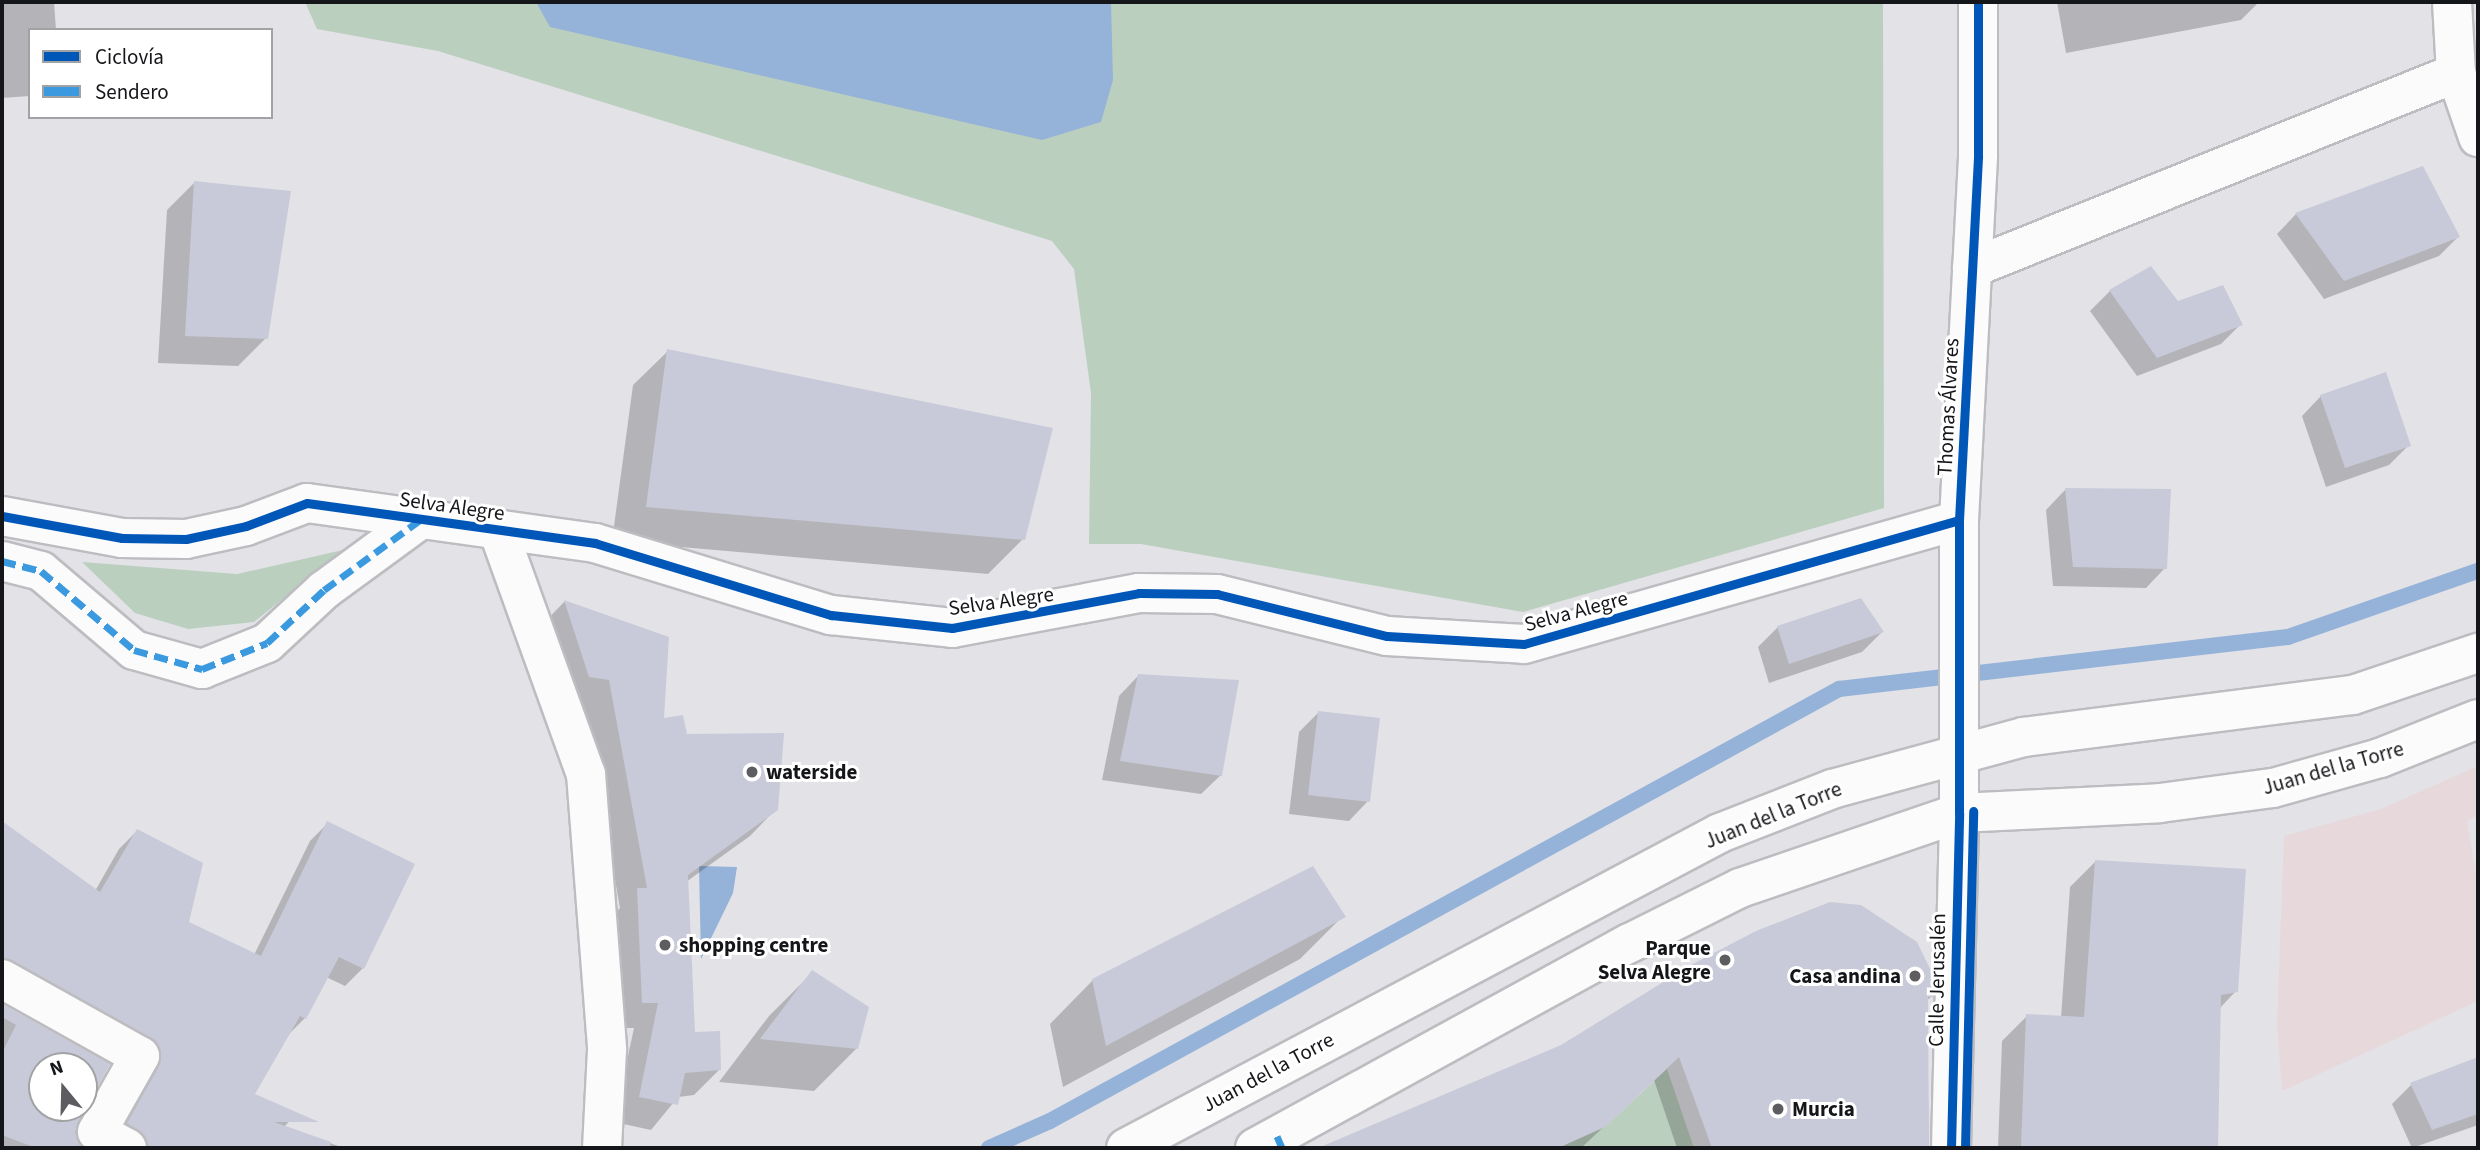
<!DOCTYPE html>
<meta charset="utf-8">
<style>
body{margin:0}
#map{position:relative;width:2480px;height:1150px;overflow:hidden;background:#e2e2e7;font-family:"Source Sans 3",sans-serif}
div>[style]{position:absolute}
[style*='--x']{left:calc(var(--x)*1px);top:calc(var(--y)*1px);width:calc(var(--w)*1px);rotate:calc(var(--a)*1deg)}
.industrial>*{inset:0;background:#e7d9db}
.green>*{inset:0;background:#bbcfbf}
.water>*{inset:0;background:#95b2d8}
.shadow>*{inset:0;background:#0003}
.stream>*{height:16px;margin:-8px;padding:0 8px;transform-origin:8px;border-radius:8px;background:#95b2d8}
.building>*{inset:0;background:#c8cad9}
.roads{filter:drop-shadow(2px 0 #bdbdc1) drop-shadow(-2px 0 #bdbdc1) drop-shadow(0 2px #bdbdc1) drop-shadow(0 -2px #bdbdc1)}
.street>*{height:38px;margin:-19px;padding:0 19px;transform-origin:19px;border-radius:19px;background:#fbfbfb}
.secondary>*{height:38px;margin:-19px;padding:0 19px;transform-origin:19px;border-radius:19px;background:#fbfbfb}
.primary>*{height:38px;margin:-19px;padding:0 19px;transform-origin:19px;border-radius:19px;background:#fbfbfb}
.quiet>*{height:7px;margin-top:-3.5px;transform-origin:0;background:repeating-linear-gradient(90deg,#3b9adf 0 14px,transparent 0 21px)}
.cycleway>*{height:9px;margin:-4.5px;padding:0 4.5px;transform-origin:4.5px;border-radius:4.5px;background:#0057b8}
.dots>*{width:19px;height:19px;translate:-50% -50%;box-sizing:border-box;border:4px solid #fff;border-radius:50%}
span{translate:-50% -50%;white-space:nowrap;text-align:center;line-height:1.15;-webkit-text-stroke:6px #fff;paint-order:stroke}
.street-label{font-size:21px;color:#151619}
.poi-label{font-size:21px;color:#151619;font-weight:700}
.left{translate:0 -50%;text-align:left}
.right{translate:-100% -50%;text-align:right}
.frame{position:absolute;inset:0;border:4px solid #151619;pointer-events:none}
.legend{position:absolute;left:28px;top:28px;width:245px;height:91px;box-sizing:border-box;background:#fff;border:2px solid #a1a2a3;margin:0;padding:9px 12px;list-style:none;font-size:21px;color:#151619}
.legend li{display:flex;align-items:center;gap:14px;height:35px}
.legend b{width:35px;border:2px solid #a1a2a3}
.north{position:absolute;left:28px;top:1052px;width:70px;height:70px;box-sizing:border-box;background:#fff;border:2px solid #a1a2a3;border-radius:50%;rotate:341deg;font-size:19px;font-weight:700;line-height:28px;text-align:center;color:#151619}
.north::after{content:'';display:block;margin:auto;width:24px;height:32px;background:#5d5d61;clip-path:polygon(50% 0,100% 100%,50% 72%,0 100%)}
</style>
<div id="map">
<div class="industrial">
<i style="clip-path:polygon(2478px 766px,2478px 815px,2467px 821px,2478px 886px,2478px 1001px,2282px 1091px,2277px 1024px,2284px 836px,2381px 809px)"></i>
</div>
<div class="green">
<i style="clip-path:polygon(305px 2px,1883px 2px,1884px 508px,1523px 612px,1141px 544px,1089px 544px,1091px 393px,1074px 269px,1052px 241px,438px 51px,317px 29px)"></i>
<i style="clip-path:polygon(343px 550px,254px 622px,188px 629px,135px 613px,82px 562px,237px 574px)"></i>
<i style="clip-path:polygon(1667px 1069px,1694px 1148px,1558px 1148px,1609px 1123px)"></i>
</div>
<div class="water">
<i style="clip-path:polygon(536px 2px,1111px 2px,1113px 80px,1101px 122px,1042px 140px,550px 27px)"></i>
<i style="clip-path:polygon(699px 866px,737px 867px,733px 893px,701px 959px)"></i>
</div>
<div class="shadow">
<i style="clip-path:polygon(2px 2px,54px 2px,56px 30px,30px 30px,30px 96px,2px 98px)"></i>
<i style="clip-path:polygon(2057px 2px,2259px 2px,2241px 20px,2066px 53px)"></i>
<i style="clip-path:polygon(195px 182px,266px 338px,238px 366px,158px 363px,167px 210px)"></i>
<i style="clip-path:polygon(2296px 214px,2458px 237px,2439px 256px,2324px 299px,2277px 234px)"></i>
<i style="clip-path:polygon(2110px 291px,2177px 303px,2241px 324px,2221px 344px,2137px 376px,2090px 311px)"></i>
<i style="clip-path:polygon(668px 351px,1023px 539px,988px 574px,612px 541px,633px 385px)"></i>
<i style="clip-path:polygon(2321px 396px,2409px 445px,2389px 465px,2326px 487px,2302px 416px)"></i>
<i style="clip-path:polygon(2065px 490px,2165px 568px,2146px 588px,2053px 586px,2046px 510px)"></i>
<i style="clip-path:polygon(564px 602px,667px 638px,662px 720px,776px 809px,750px 836px,686px 882px,693px 1034px,720px 1069px,694px 1095px,678px 1097px,651px 1130px,614px 1122px,634px 1028px,616px 1028px,612px 916px,620px 908px,584px 706px,563px 702px,539px 628px)"></i>
<i style="clip-path:polygon(1778px 627px,1882px 632px,1862px 652px,1769px 683px,1758px 647px)"></i>
<i style="clip-path:polygon(1138px 676px,1221px 775px,1201px 794px,1102px 780px,1119px 696px)"></i>
<i style="clip-path:polygon(1318px 713px,1368px 801px,1349px 821px,1289px 814px,1299px 732px)"></i>
<i style="clip-path:polygon(2px 823px,95px 891px,119px 849px,137px 831px,187px 923px,254px 955px,310px 841px,328px 823px,363px 968px,345px 986px,326px 977px,305px 1018px,286px 1037px,252px 1094px,296px 1114px,284px 1127px,344px 1148px,119px 1148px,110px 1142px,142px 1064px,2px 982px)"></i>
<i style="clip-path:polygon(2095px 862px,2236px 991px,2219px 1009px,2216px 1148px,1998px 1148px,2002px 1041px,2027px 1016px,2061px 1018px,2070px 887px)"></i>
<i style="clip-path:polygon(1343px 916px,1300px 959px,1063px 1087px,1050px 1024px,1093px 980px)"></i>
<i style="clip-path:polygon(1692px 967px,1931px 997px,1926px 1001px,1929px 1148px,1677px 1148px,1654px 1080px,1581px 1148px,1335px 1148px,1368px 1129px,1562px 1047px)"></i>
<i style="clip-path:polygon(812px 973px,857px 1048px,814px 1091px,719px 1082px,769px 1016px)"></i>
<i style="clip-path:polygon(2px 1006px,108px 1065px,84px 1107px,84px 1066px,42px 1066px,42px 1108px,83px 1108px,76px 1121px,76px 1144px,83px 1148px,2px 1148px)"></i>
<i style="clip-path:polygon(2478px 1059px,2478px 1125px,2412px 1148px,2392px 1104px,2411px 1085px)"></i>
</div>
<div class="stream">
<i style="--x:989;--y:1148;--w:67;--a:-23.9"></i>
<i style="--x:1050;--y:1121;--w:900;--a:-28.7"></i>
<i style="--x:1839;--y:689;--w:452;--a:-6.6"></i>
<i style="--x:2288;--y:637;--w:201;--a:-19.2"></i>
</div>
<div class="building">
<i style="clip-path:polygon(2423px 166px,2460px 237px,2344px 281px,2295px 213px)"></i>
<i style="clip-path:polygon(194px 181px,291px 191px,268px 339px,185px 336px)"></i>
<i style="clip-path:polygon(2151px 266px,2178px 301px,2223px 285px,2243px 325px,2157px 358px,2109px 290px)"></i>
<i style="clip-path:polygon(667px 349px,1053px 428px,1025px 540px,646px 507px)"></i>
<i style="clip-path:polygon(2386px 372px,2411px 446px,2345px 468px,2320px 395px)"></i>
<i style="clip-path:polygon(2065px 488px,2171px 489px,2167px 569px,2073px 567px)"></i>
<i style="clip-path:polygon(1861px 598px,1884px 632px,1789px 664px,1777px 626px)"></i>
<i style="clip-path:polygon(564px 600px,669px 637px,664px 718px,683px 715px,687px 734px,784px 733px,778px 810px,688px 875px,695px 1032px,720px 1031px,721px 1070px,685px 1073px,678px 1105px,639px 1097px,658px 1003px,642px 1003px,637px 888px,647px 888px,609px 680px,589px 677px)"></i>
<i style="clip-path:polygon(1138px 674px,1239px 680px,1222px 776px,1120px 761px)"></i>
<i style="clip-path:polygon(1318px 711px,1380px 718px,1370px 802px,1308px 795px)"></i>
<i style="clip-path:polygon(2px 821px,100px 892px,137px 829px,203px 863px,189px 922px,261px 956px,327px 821px,415px 864px,364px 969px,339px 957px,306px 1019px,300px 1016px,255px 1094px,319px 1122px,274px 1122px,331px 1142px,330px 1148px,149px 1148px,145px 1136px,127px 1123px,159px 1066px,158px 1044px,2px 957px)"></i>
<i style="clip-path:polygon(2095px 860px,2246px 869px,2238px 992px,2221px 995px,2218px 1148px,2021px 1148px,2026px 1014px,2084px 1017px)"></i>
<i style="clip-path:polygon(1313px 866px,1346px 917px,1106px 1046px,1092px 979px)"></i>
<i style="clip-path:polygon(1830px 902px,1861px 905px,1917px 942px,1933px 975px,1933px 997px,1928px 997px,1929px 1148px,1712px 1148px,1679px 1057px,1605px 1127px,1558px 1148px,1318px 1148px,1561px 1045px,1691px 965px,1756px 931px)"></i>
<i style="clip-path:polygon(812px 970px,869px 1007px,858px 1049px,760px 1039px)"></i>
<i style="clip-path:polygon(evenodd,2px 1004px,110px 1064px,78px 1122px,75px 1133px,83px 1148px,36px 1148px,2px 1135px,2px 1053px,16px 1025px,2px 1017px,2px 1004px,42px 1066px,84px 1066px,84px 1108px,42px 1108px,42px 1066px)"></i>
<i style="clip-path:polygon(2478px 1057px,2478px 1114px,2432px 1130px,2410px 1083px)"></i>
</div>
<div class="roads">
<div class="street">
<i style="--x:2452;--y:2;--w:71;--a:86.8"></i>
<i style="--x:2456;--y:73;--w:68;--a:71"></i>
<i style="--x:1972;--y:268;--w:522;--a:-21.94"></i>
<i style="--x:2;--y:516;--w:122;--a:10.4"></i>
<i style="--x:122;--y:538;--w:64;--a:0.9"></i>
<i style="--x:186;--y:539;--w:61;--a:-12.2"></i>
<i style="--x:246;--y:526;--w:65;--a:-20.7"></i>
<i style="--x:307;--y:503;--w:291;--a:7.9"></i>
<i style="--x:595;--y:543;--w:247;--a:17"></i>
<i style="--x:831;--y:615;--w:122;--a:6.1"></i>
<i style="--x:952;--y:628;--w:190;--a:-10.6"></i>
<i style="--x:1139;--y:593;--w:78;--a:0.7"></i>
<i style="--x:1217;--y:594;--w:175;--a:13.9"></i>
<i style="--x:1387;--y:636;--w:137;--a:3.3"></i>
<i style="--x:1524;--y:644;--w:452;--a:-15.9"></i>
<i style="--x:498;--y:530;--w:259;--a:70.2"></i>
<i style="--x:586;--y:774;--w:277;--a:85.6"></i>
<i style="--x:607;--y:1050;--w:98;--a:92.9"></i>
<i style="--x:2;--y:561;--w:40;--a:14.4"></i>
<i style="--x:41;--y:571;--w:122;--a:40.3"></i>
<i style="--x:134;--y:650;--w:71;--a:15.6"></i>
<i style="--x:202;--y:669;--w:70;--a:-21.8"></i>
<i style="--x:267;--y:643;--w:78;--a:-42.9"></i>
<i style="--x:324;--y:590;--w:120;--a:-36.2"></i>
<i style="--x:2;--y:979;--w:158;--a:29.2"></i>
<i style="--x:140;--y:1056;--w:87;--a:119.5"></i>
<i style="--x:97;--y:1132;--w:34;--a:28"></i>
<i style="--x:1951;--y:1148;--w:335;--a:-88.6"></i>
</div>
<div class="secondary">
<i style="--x:1959;--y:813;--w:293;--a:-90"></i>
<i style="--x:1959;--y:520;--w:365;--a:-87"></i>
<i style="--x:1978;--y:155;--w:153;--a:-90"></i>
</div>
<div class="primary">
<i style="--x:1126;--y:1148;--w:672;--a:-27.94"></i>
<i style="--x:1720;--y:833;--w:120;--a:-21.4"></i>
<i style="--x:1832;--y:789;--w:199;--a:-15.2"></i>
<i style="--x:2024;--y:737;--w:332;--a:-7.3"></i>
<i style="--x:2353;--y:695;--w:132;--a:-18.6"></i>
<i style="--x:1255;--y:1148;--w:427;--a:-28.7"></i>
<i style="--x:1630;--y:943;--w:123;--a:-26.6"></i>
<i style="--x:1740;--y:888;--w:231;--a:-18.9"></i>
<i style="--x:1959;--y:813;--w:201;--a:-2.8"></i>
<i style="--x:2160;--y:803;--w:114;--a:-7.6"></i>
<i style="--x:2273;--y:788;--w:111;--a:-15.7"></i>
<i style="--x:2380;--y:758;--w:105;--a:-21.7"></i>
</div>
</div>
<div class="quiet">
<i style="--x:2;--y:561;--w:40;--a:14.4"></i>
<i style="--x:41;--y:571;--w:122;--a:40.3"></i>
<i style="--x:134;--y:650;--w:71;--a:15.6"></i>
<i style="--x:202;--y:669;--w:70;--a:-21.8"></i>
<i style="--x:267;--y:643;--w:78;--a:-42.9"></i>
<i style="--x:324;--y:590;--w:119;--a:-36.1"></i>
<i style="--x:1277;--y:1136;--w:13;--a:67"></i>
</div>
<div class="cycleway">
<i style="--x:2;--y:516;--w:122;--a:10.4"></i>
<i style="--x:122;--y:538;--w:64;--a:0.9"></i>
<i style="--x:186;--y:539;--w:61;--a:-12.2"></i>
<i style="--x:246;--y:526;--w:65;--a:-20.7"></i>
<i style="--x:307;--y:503;--w:291;--a:7.9"></i>
<i style="--x:595;--y:543;--w:247;--a:17"></i>
<i style="--x:831;--y:615;--w:122;--a:6.1"></i>
<i style="--x:952;--y:628;--w:190;--a:-10.6"></i>
<i style="--x:1139;--y:593;--w:78;--a:0.7"></i>
<i style="--x:1217;--y:594;--w:175;--a:13.9"></i>
<i style="--x:1387;--y:636;--w:137;--a:3.3"></i>
<i style="--x:1524;--y:644;--w:452;--a:-15.9"></i>
<i style="--x:1951;--y:1148;--w:335;--a:-88.6"></i>
<i style="--x:1959;--y:813;--w:293;--a:-90"></i>
<i style="--x:1959;--y:520;--w:365;--a:-87"></i>
<i style="--x:1978;--y:155;--w:153;--a:-90"></i>
<i style="--x:1965;--y:1148;--w:337;--a:-88.6"></i>
</div>
<div class="dots">
<i style="left:752px;top:772px;background:#5d5d61"></i>
<i style="left:665px;top:945px;background:#5d5d61"></i>
<i style="left:1725px;top:960px;background:#5d5d61"></i>
<i style="left:1915px;top:976px;background:#5d5d61"></i>
<i style="left:1778px;top:1109px;background:#5d5d61"></i>
</div>
<div class="street-label">
<span style="left:1948px;top:407px;rotate:-87deg">Thomas Álvares</span>
<span style="left:452px;top:506px;rotate:8deg">Selva Alegre</span>
<span style="left:1001px;top:601px;rotate:-8deg">Selva Alegre</span>
<span style="left:1576px;top:611px;rotate:-15deg">Selva Alegre</span>
<span style="left:2333px;top:768px;rotate:-16deg">Juan del la Torre</span>
<span style="left:1773px;top:815px;rotate:-22deg">Juan del la Torre</span>
<span style="left:1937px;top:980px;rotate:-89deg">Calle Jerusalén</span>
<span style="left:1268px;top:1072px;rotate:-28deg">Juan del la Torre</span>
</div>
<div class="poi-label">
<span class="left" style="left:766px;top:772px">waterside</span>
<span class="left" style="left:679px;top:945px">shopping centre</span>
<span class="right" style="left:1711px;top:960px">Parque<br>Selva Alegre</span>
<span class="right" style="left:1901px;top:976px">Casa andina</span>
<span class="left" style="left:1792px;top:1109px">Murcia</span>
</div>
<div class="frame"></div>
<ul class="legend">
<li><b style="height:9px;background:#0057b8"></b>Ciclovía</li>
<li><b style="height:9px;background:#3b9adf"></b>Sendero</li>
</ul>
<div class="north">N</div>
</div>
